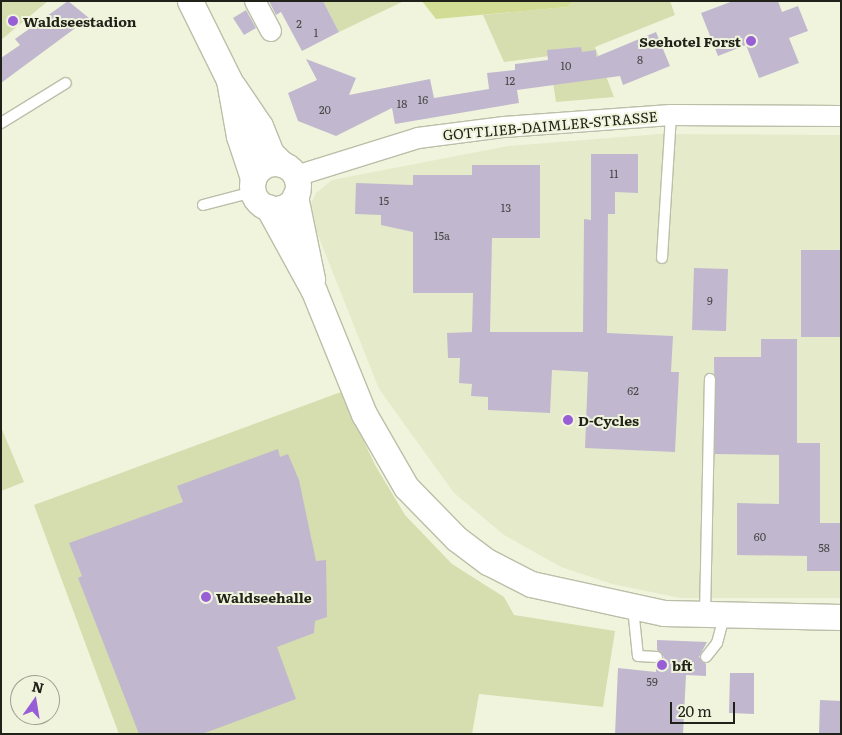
<!DOCTYPE html>
<style>
body{margin:0}
#map{position:relative;width:842px;height:735px;overflow:hidden;background:#f0f4dc;font-family:Literata,serif}
div>[style]{position:absolute}
[style*='--x']{left:calc(var(--x)*1px);top:calc(var(--y)*1px);width:calc(var(--w)*1px);rotate:calc(var(--a)*1deg)}
.built>*{inset:0;background:#e5ebca}
.green>*{inset:0;background:#d6ddaf}
.water>*{inset:0;background:#d2dc94}
.building>*{inset:0;background:#c1b8cf}
.roads{filter:drop-shadow(1px 0 #bbbfa8) drop-shadow(-1px 0 #bbbfa8) drop-shadow(0 1px #bbbfa8) drop-shadow(0 -1px #bbbfa8)}
.service>*{height:10px;margin:-5px;padding:0 5px;transform-origin:5px;border-radius:5px;background:#fff}
.minor>*{height:20px;margin:-10px;padding:0 10px;transform-origin:10px;border-radius:10px;background:#fff}
.tertiary>*{height:25px;margin:-12.5px;padding:0 12.5px;transform-origin:12.5px;border-radius:12.5px;background:#fff}
.tertiary>.ring{margin:-12.5px;padding:0;box-sizing:content-box;background:none;border:25px solid #fff;border-radius:50%}
.dots>*{width:14px;height:14px;translate:-50% -50%;box-sizing:border-box;border:2px solid #f0f4dc;border-radius:50%}
span{translate:-50% -50%;white-space:nowrap;text-align:center;line-height:1.15;-webkit-text-stroke:4px #f0f4dc;paint-order:stroke}
.number-label{font-size:11px;color:#484746}
.number-label span{-webkit-text-stroke-width:0}
.poi-label{font-size:14px;color:#202118;font-weight:700}
.left{translate:0 -50%;text-align:left}
.right{translate:-100% -50%;text-align:right}
.street-label{font-size:14px;color:#202118}
.frame{position:absolute;inset:0;border:2px solid #202118;pointer-events:none}
.north{position:absolute;left:10px;top:675px;width:50px;height:50px;box-sizing:border-box;background:#f0f4dc;border:1px solid #9da08e;border-radius:50%;rotate:13deg;font-size:14px;font-weight:700;line-height:20px;text-align:center;color:#202118}
.north::after{content:'';display:block;margin:auto;width:18px;height:22px;background:#975ed6;clip-path:polygon(50% 0,100% 100%,50% 72%,0 100%)}
.scale{position:absolute;left:670px;top:702px;width:65px;height:22px;box-sizing:border-box;border:2px solid #202118;border-top:0;padding-left:6px;font-size:15px;line-height:18px;white-space:nowrap;color:#202118;-webkit-text-stroke:4px #f0f4dc;paint-order:stroke}
</style>
<div id="map">
<div class="built">
<i style="clip-path:polygon(660px 134px,841px 135px,841px 598px,680px 598px,612px 584px,561px 567px,504px 535px,454px 493px,379px 389px,308px 210px,316px 193px,332px 180px,508px 146px)"></i>
</div>
<div class="green">
<i style="clip-path:polygon(1px 1px,48px 1px,1px 40px)"></i>
<i style="clip-path:polygon(323px 1px,404px 1px,339px 32px)"></i>
<i style="clip-path:polygon(574px 1px,670px 1px,675px 15px,595px 47px,614px 97px,556px 102px,549px 56px,504px 62px,483px 15px,567px 7px)"></i>
<i style="clip-path:polygon(341px 392px,375px 465px,405px 515px,452px 564px,504px 597px,514px 615px,615px 631px,603px 707px,479px 694px,472px 734px,119px 734px,34px 505px)"></i>
<i style="clip-path:polygon(1px 427px,24px 482px,1px 491px)"></i>
</div>
<div class="water">
<i style="clip-path:polygon(422px 1px,574px 1px,567px 7px,436px 19px)"></i>
</div>
<div class="building">
<i style="clip-path:polygon(68px 1px,89px 18px,1px 83px,1px 58px,20px 45px,15px 39px)"></i>
<i style="clip-path:polygon(269px 1px,323px 1px,339px 32px,302px 51px,281px 12px,276px 15px)"></i>
<i style="clip-path:polygon(733px 1px,778px 1px,782px 12px,798px 6px,808px 31px,789px 38px,799px 63px,759px 78px,746px 45px,718px 56px,701px 13px)"></i>
<i style="clip-path:polygon(246px 10px,256px 28px,244px 35px,233px 18px)"></i>
<i style="clip-path:polygon(656px 32px,670px 66px,623px 85px,620px 76px,517px 90px,519px 103px,395px 124px,392px 108px,336px 136px,298px 121px,288px 93px,317px 80px,306px 59px,356px 78px,349px 95px,430px 79px,434px 98px,489px 89px,487px 73px,515px 70px,515px 64px,548px 60px,547px 50px,581px 47px,582px 52px,596px 50px,596px 57px)"></i>
<i style="clip-path:polygon(591px 154px,638px 154px,638px 193px,615px 192px,615px 214px,608px 214px,607px 333px,673px 336px,671px 372px,679px 372px,675px 452px,585px 448px,588px 372px,552px 370px,550px 413px,488px 410px,488px 397px,471px 396px,472px 384px,459px 383px,460px 358px,448px 358px,447px 333px,472px 332px,473px 293px,413px 293px,413px 232px,381px 225px,381px 215px,355px 214px,356px 183px,413px 185px,413px 175px,472px 175px,472px 165px,540px 165px,540px 238px,492px 238px,490px 332px,583px 332px,584px 219px,591px 220px)"></i>
<i style="clip-path:polygon(801px 250px,841px 250px,841px 337px,801px 337px)"></i>
<i style="clip-path:polygon(694px 268px,728px 269px,726px 331px,692px 330px)"></i>
<i style="clip-path:polygon(761px 339px,797px 339px,797px 443px,820px 443px,820px 523px,841px 523px,841px 571px,807px 571px,807px 556px,737px 555px,737px 503px,779px 504px,779px 455px,715px 454px,714px 357px,761px 357px)"></i>
<i style="clip-path:polygon(278px 449px,280px 457px,288px 454px,299px 480px,316px 561px,326px 560px,327px 617px,315px 621px,314px 633px,277px 647px,296px 699px,202px 734px,139px 734px,78px 578px,82px 576px,69px 543px,183px 502px,177px 486px)"></i>
<i style="clip-path:polygon(657px 640px,707px 642px,699px 657px,706px 664px,706px 676px,686px 675px,683px 734px,615px 734px,618px 668px,656px 672px,656px 664px,664px 657px,657px 650px)"></i>
<i style="clip-path:polygon(730px 673px,754px 673px,754px 714px,729px 713px)"></i>
<i style="clip-path:polygon(820px 700px,841px 701px,841px 734px,819px 734px)"></i>
</div>
<div class="roads">
<div class="service">
<i style="--x:1;--y:123;--w:76;--a:-31.6"></i>
<i style="--x:203;--y:205;--w:52;--a:-14.6"></i>
<i style="--x:662;--y:258;--w:143;--a:-86.4"></i>
<i style="--x:633;--y:608;--w:48;--a:84.1"></i>
<i style="--x:638;--y:656;--w:19;--a:3"></i>
<i style="--x:705;--y:615;--w:236;--a:-88.8"></i>
<i style="--x:706;--y:657;--w:18;--a:-52"></i>
<i style="--x:717;--y:643;--w:27;--a:-75"></i>
</div>
<div class="minor">
<i style="--x:255;--y:1;--w:34;--a:62"></i>
<i style="--x:296;--y:176;--w:128;--a:-17.3"></i>
<i style="--x:418;--y:138;--w:87;--a:-7.3"></i>
<i style="--x:504;--y:127;--w:167;--a:-4.1"></i>
<i style="--x:671;--y:115;--w:170;--a:0.3"></i>
</div>
<div class="tertiary">
<i style="--x:190;--y:1;--w:88;--a:63.7"></i>
<i style="--x:229;--y:80;--w:57;--a:79.9"></i>
<i style="--x:239;--y:136;--w:44;--a:71.6"></i>
<i style="--x:233;--y:86;--w:48;--a:56"></i>
<i style="--x:260;--y:126;--w:29;--a:68"></i>
<i style="--x:271;--y:153;--w:16;--a:45"></i>
<i class="ring" style="left:252px;top:163px;width:21px;height:21px"></i>
<i style="--x:295;--y:196;--w:85;--a:78.4"></i>
<i style="--x:268;--y:207;--w:96;--a:61.3"></i>
<i style="--x:314;--y:291;--w:133;--a:67.9"></i>
<i style="--x:364;--y:414;--w:84;--a:60.1"></i>
<i style="--x:406;--y:487;--w:73;--a:45.6"></i>
<i style="--x:457;--y:539;--w:39;--a:37"></i>
<i style="--x:488;--y:562;--w:48;--a:27.1"></i>
<i style="--x:531;--y:584;--w:136;--a:12.3"></i>
<i style="--x:664;--y:613;--w:177;--a:1.3"></i>
</div>
</div>
<div class="dots">
<i style="left:13px;top:21px;background:#975ed6"></i>
<i style="left:751px;top:41px;background:#975ed6"></i>
<i style="left:568px;top:420px;background:#975ed6"></i>
<i style="left:206px;top:597px;background:#975ed6"></i>
<i style="left:662px;top:665px;background:#975ed6"></i>
</div>
<div class="number-label">
<span style="left:299px;top:23px">2</span>
<span style="left:316px;top:32px">1</span>
<span style="left:640px;top:59px">8</span>
<span style="left:566px;top:65px">10</span>
<span style="left:510px;top:80px">12</span>
<span style="left:423px;top:99px">16</span>
<span style="left:402px;top:103px">18</span>
<span style="left:325px;top:109px">20</span>
<span style="left:614px;top:173px">11</span>
<span style="left:384px;top:200px">15</span>
<span style="left:506px;top:207px">13</span>
<span style="left:442px;top:235px">15a</span>
<span style="left:710px;top:300px">9</span>
<span style="left:633px;top:390px">62</span>
<span style="left:760px;top:536px">60</span>
<span style="left:824px;top:547px">58</span>
<span style="left:652px;top:681px">59</span>
</div>
<div class="poi-label">
<span class="left" style="left:23px;top:21px">Waldseestadion</span>
<span class="right" style="left:741px;top:41px">Seehotel Forst</span>
<span class="left" style="left:578px;top:420px">D-Cycles</span>
<span class="left" style="left:216px;top:597px">Waldseehalle</span>
<span class="left" style="left:672px;top:665px">bft</span>
</div>
<div class="street-label">
<span style="left:550px;top:125px;rotate:-5deg">GOTTLIEB-DAIMLER-STRASSE</span>
</div>
<div class="frame"></div>
<div class="north">N</div>
<div class="scale">20 m</div>
</div>
